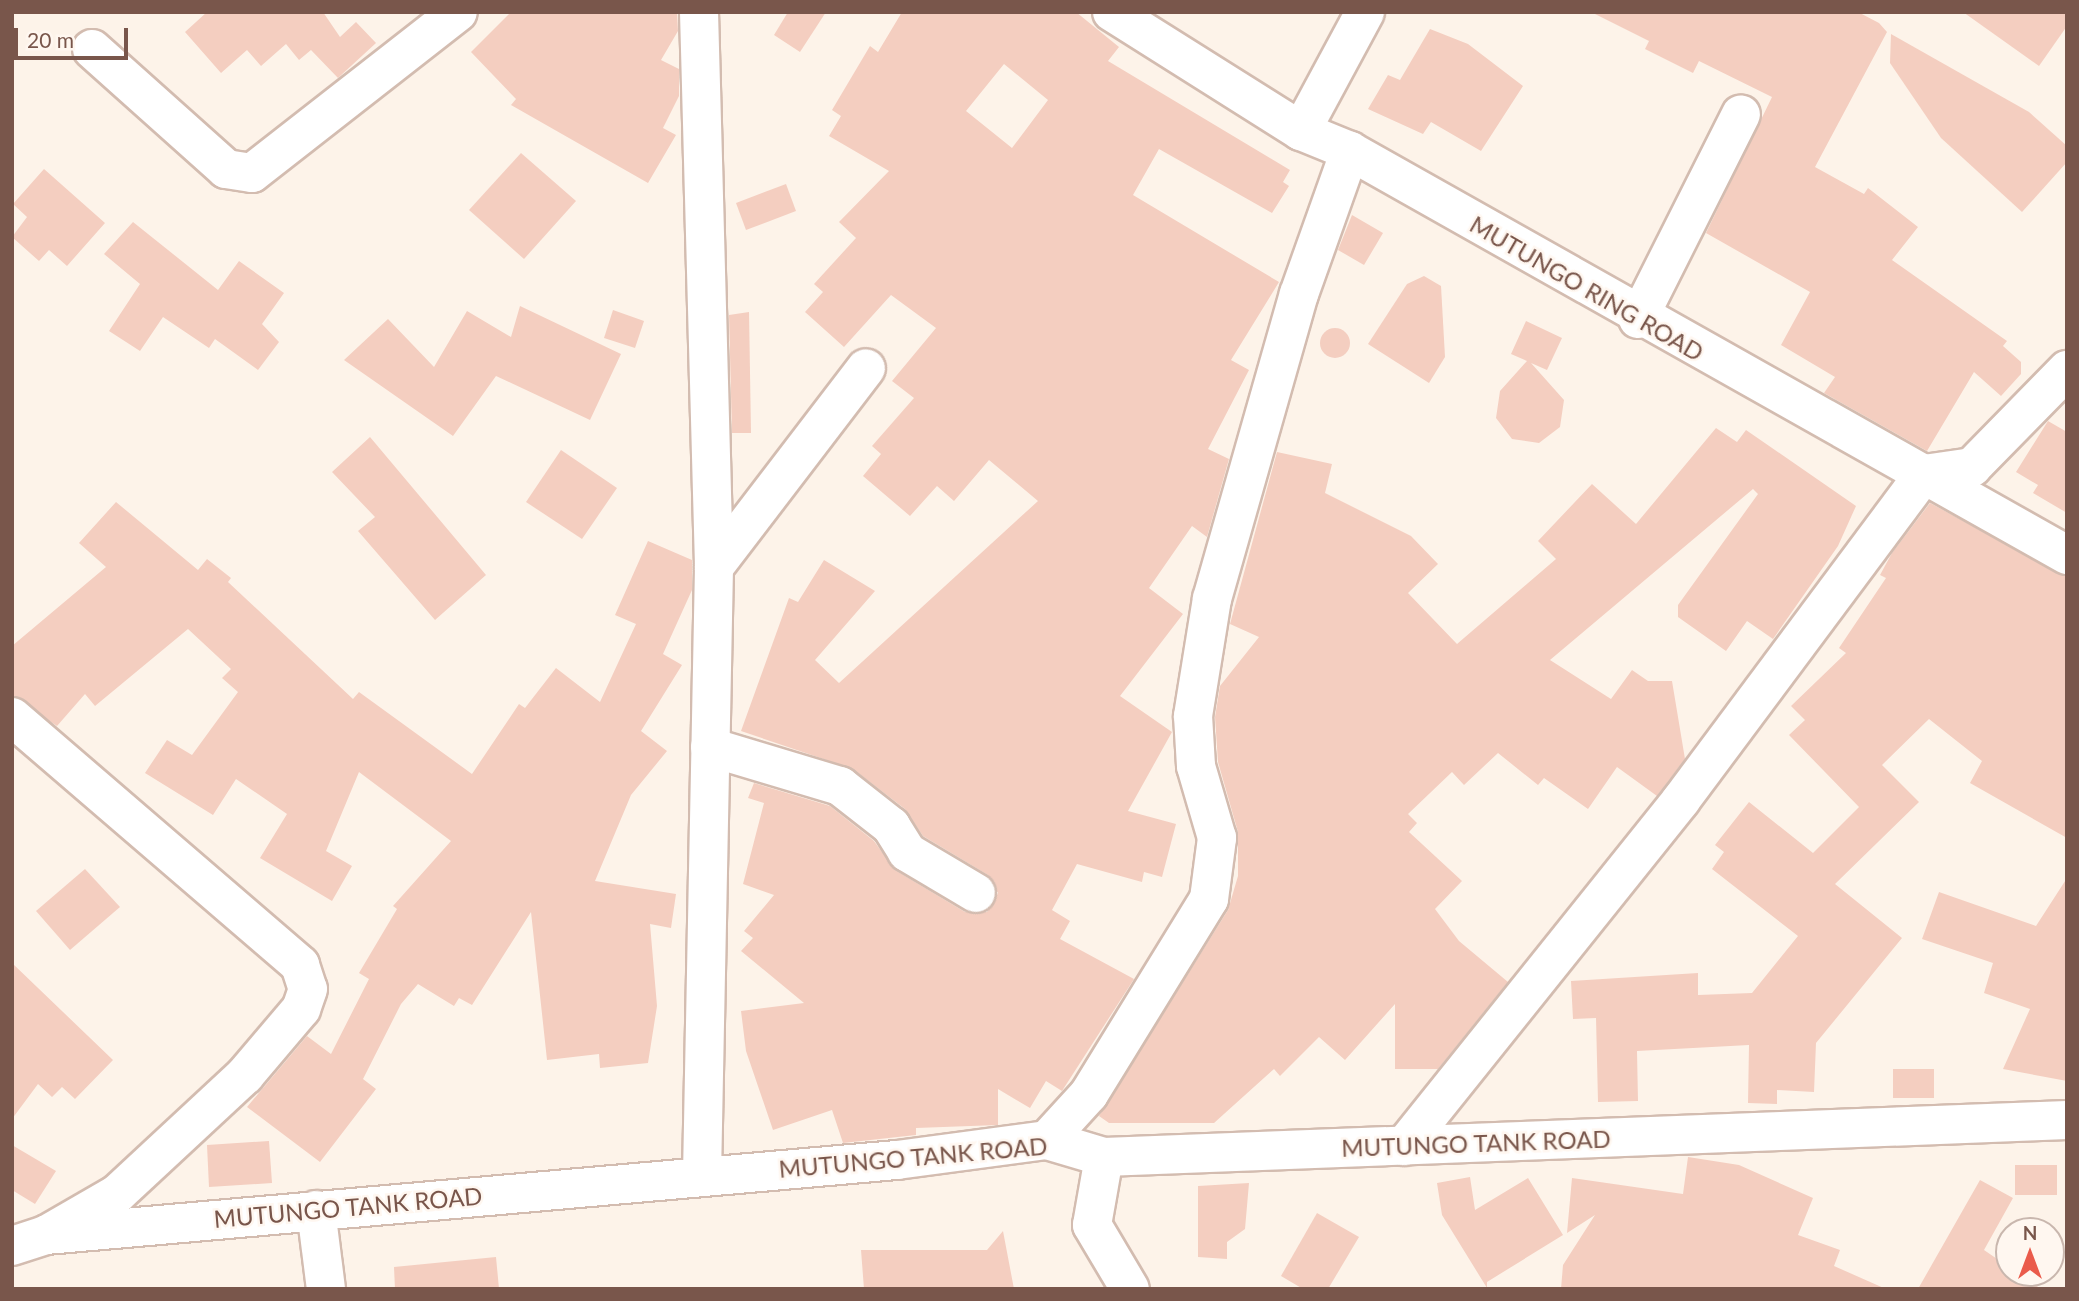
<!DOCTYPE html>
<style>
body{margin:0}
#map{position:relative;width:2079px;height:1301px;overflow:hidden;background:#fdf3e9;font-family:Lato,sans-serif}
div>[style]{position:absolute}
[style*='--x']{left:calc(var(--x)*1px);top:calc(var(--y)*1px);width:calc(var(--w)*1px);rotate:calc(var(--a)*1deg)}
.building>*{inset:0;background:#f4cec0}
.round{border-radius:50%}
.roads{filter:drop-shadow(2px 0 #d3bcb0) drop-shadow(-2px 0 #d3bcb0) drop-shadow(0 2px #d3bcb0) drop-shadow(0 -2px #d3bcb0)}
.street>*{height:38px;margin:-19px;padding:0 19px;transform-origin:19px;border-radius:19px;background:#fff}
.secondary>*{height:38px;margin:-19px;padding:0 19px;transform-origin:19px;border-radius:19px;background:#fff}
span{translate:-50% -50%;white-space:nowrap;text-align:center;line-height:1.15;-webkit-text-stroke:5px #fff7f0;paint-order:stroke}
.street-label{font-size:24px;color:#79564b}
.frame{position:absolute;inset:0;border:14px solid #79564b;pointer-events:none}
.north{position:absolute;left:1995px;top:1217px;width:70px;height:70px;box-sizing:border-box;background:#fff7f0;border:2px solid #c9b7ae;border-radius:50%;rotate:0deg;font-size:19px;font-weight:700;line-height:28px;text-align:center;color:#79564b}
.north::after{content:'';display:block;margin:auto;width:24px;height:32px;background:#ea5b4b;clip-path:polygon(50% 0,100% 100%,50% 72%,0 100%)}
.scale{position:absolute;left:14px;top:28px;width:114px;height:32px;box-sizing:border-box;border:4px solid #79564b;border-top:0;padding-left:9px;font-size:21px;line-height:24px;white-space:nowrap;color:#79564b;-webkit-text-stroke:5px #fff7f0;paint-order:stroke}
</style>
<div id="map">
<div class="building">
<i style="clip-path:polygon(207px 12px,323px 12px,340px 37px,356px 22px,376px 43px,338px 78px,311px 50px,299px 60px,286px 44px,261px 66px,247px 50px,221px 73px,185px 32px)"></i>
<i style="clip-path:polygon(511px 12px,677px 12px,678px 31px,661px 60px,679px 69px,679px 96px,663px 128px,676px 135px,648px 183px,511px 105px,516px 99px,471px 52px)"></i>
<i style="clip-path:polygon(788px 12px,826px 12px,800px 52px,774px 35px)"></i>
<i style="clip-path:polygon(evenodd,902px 12px,1076px 12px,1119px 47px,1108px 61px,1290px 170px,1283px 182px,1289px 186px,1272px 213px,1159px 149px,1133px 195px,1279px 282px,1231px 360px,1249px 370px,1208px 449px,1229px 459px,1207px 537px,1192px 526px,1149px 588px,1183px 614px,1120px 696px,1172px 732px,1128px 811px,1176px 824px,1162px 877px,1144px 872px,1142px 882px,1077px 864px,1052px 910px,1070px 921px,1060px 939px,1134px 979px,1062px 1091px,1046px 1081px,1030px 1108px,998px 1089px,998px 1125px,916px 1128px,916px 1135px,843px 1143px,832px 1110px,773px 1130px,746px 1051px,741px 1011px,804px 1003px,741px 951px,753px 938px,744px 931px,774px 895px,743px 884px,764px 803px,748px 798px,754px 783px,830px 806px,874px 841px,895px 870px,965px 912px,987px 912px,998px 893px,988px 875px,923px 836px,905px 809px,853px 769px,741px 731px,789px 598px,798px 602px,824px 560px,875px 591px,815px 660px,839px 683px,1038px 501px,989px 460px,954px 501px,937px 486px,910px 516px,863px 476px,881px 454px,872px 446px,914px 398px,892px 381px,936px 328px,891px 295px,844px 347px,805px 312px,823px 292px,814px 284px,856px 238px,839px 222px,889px 171px,829px 136px,841px 116px,832px 110px,870px 46px,878px 52px,902px 12px,1004px 64px,1048px 100px,1012px 148px,966px 111px,1004px 64px)"></i>
<i style="clip-path:polygon(1591px 12px,1858px 12px,1879px 23px,1887px 32px,1815px 167px,1864px 194px,1868px 188px,1918px 227px,1892px 260px,2007px 341px,2003px 346px,2021px 362px,2021px 374px,2001px 396px,1974px 372px,1927px 451px,1824px 393px,1835px 377px,1781px 345px,1810px 292px,1706px 233px,1772px 97px,1699px 61px,1693px 73px,1645px 49px,1649px 41px)"></i>
<i style="clip-path:polygon(1963px 12px,2067px 12px,2067px 26px,2039px 66px)"></i>
<i style="clip-path:polygon(1430px 29px,1468px 44px,1523px 86px,1481px 151px,1431px 122px,1423px 134px,1368px 109px,1388px 75px,1400px 80px)"></i>
<i style="clip-path:polygon(1891px 34px,2029px 112px,2067px 146px,2067px 162px,2022px 212px,1941px 138px,1890px 63px)"></i>
<i style="clip-path:polygon(521px 153px,576px 201px,524px 259px,469px 210px)"></i>
<i style="clip-path:polygon(44px 169px,105px 223px,67px 266px,49px 250px,39px 261px,12px 237px,27px 217px,13px 204px)"></i>
<i style="clip-path:polygon(786px 184px,796px 211px,746px 230px,736px 203px)"></i>
<i style="clip-path:polygon(1352px 215px,1383px 233px,1364px 265px,1338px 250px)"></i>
<i style="clip-path:polygon(133px 222px,218px 290px,239px 261px,284px 293px,262px 324px,279px 342px,258px 370px,215px 339px,209px 348px,163px 317px,140px 351px,109px 331px,140px 284px,104px 254px)"></i>
<i style="clip-path:polygon(1424px 276px,1441px 286px,1445px 357px,1429px 383px,1368px 344px,1407px 284px)"></i>
<i style="clip-path:polygon(520px 306px,621px 354px,590px 420px,496px 376px,453px 436px,344px 360px,388px 319px,434px 367px,467px 311px,511px 337px)"></i>
<i style="clip-path:polygon(613px 310px,644px 321px,635px 348px,604px 338px)"></i>
<i style="clip-path:polygon(749px 312px,751px 433px,732px 433px,729px 315px)"></i>
<i style="clip-path:polygon(1526px 321px,1562px 338px,1547px 370px,1531px 363px,1564px 400px,1560px 427px,1539px 443px,1512px 439px,1496px 418px,1500px 391px,1527px 361px,1511px 354px)"></i>
<i class="round" style="left:1320px;top:328px;width:30px;height:30px"></i>
<i style="clip-path:polygon(2048px 421px,2067px 432px,2067px 513px,2033px 493px,2038px 485px,2016px 472px)"></i>
<i style="clip-path:polygon(1716px 428px,1737px 442px,1746px 430px,1856px 506px,1838px 546px,1773px 639px,1747px 621px,1726px 651px,1678px 617px,1678px 605px,1758px 494px,1753px 489px,1550px 660px,1611px 699px,1632px 670px,1648px 681px,1672px 681px,1685px 759px,1657px 796px,1617px 767px,1588px 809px,1544px 778px,1538px 785px,1498px 753px,1464px 785px,1452px 772px,1408px 814px,1417px 823px,1409px 832px,1462px 881px,1435px 909px,1459px 941px,1508px 982px,1438px 1069px,1395px 1069px,1395px 1004px,1345px 1060px,1319px 1037px,1280px 1076px,1274px 1069px,1214px 1123px,1109px 1123px,1099px 1116px,1228px 910px,1238px 876px,1238px 832px,1218px 762px,1215px 717px,1220px 686px,1259px 637px,1230px 624px,1277px 452px,1332px 464px,1325px 493px,1411px 536px,1438px 564px,1408px 593px,1457px 644px,1556px 559px,1538px 541px,1592px 484px,1636px 524px)"></i>
<i style="clip-path:polygon(370px 437px,486px 575px,435px 620px,358px 531px,375px 517px,332px 472px)"></i>
<i style="clip-path:polygon(561px 450px,617px 488px,582px 539px,526px 502px)"></i>
<i style="clip-path:polygon(116px 502px,198px 570px,207px 559px,231px 578px,228px 582px,353px 699px,359px 692px,472px 774px,519px 704px,525px 708px,556px 668px,600px 702px,636px 624px,615px 615px,648px 541px,692px 560px,692px 590px,663px 654px,682px 665px,641px 731px,667px 751px,631px 795px,595px 881px,676px 894px,671px 928px,650px 924px,657px 1006px,648px 1063px,600px 1068px,599px 1054px,547px 1060px,531px 912px,472px 1005px,459px 998px,454px 1006px,418px 984px,401px 1004px,363px 1079px,376px 1089px,320px 1162px,247px 1107px,307px 1036px,331px 1054px,369px 979px,359px 973px,397px 909px,393px 906px,451px 841px,359px 772px,326px 851px,352px 866px,332px 901px,260px 858px,287px 814px,236px 779px,213px 815px,145px 773px,167px 740px,192px 755px,238px 692px,222px 678px,231px 669px,188px 629px,95px 706px,85px 694px,57px 726px,12px 696px,12px 646px,106px 567px,79px 543px)"></i>
<i style="clip-path:polygon(1930px 503px,2067px 577px,2067px 838px,1970px 783px,1982px 761px,1929px 719px,1882px 765px,1919px 802px,1835px 884px,1902px 938px,1816px 1043px,1814px 1092px,1777px 1090px,1777px 1104px,1748px 1103px,1749px 1045px,1637px 1051px,1638px 1101px,1598px 1102px,1596px 1018px,1573px 1019px,1571px 981px,1698px 973px,1698px 995px,1752px 993px,1798px 936px,1712px 869px,1724px 852px,1715px 845px,1749px 802px,1813px 853px,1859px 807px,1789px 735px,1805px 720px,1791px 706px,1846px 653px,1839px 648px,1886px 578px,1880px 575px,1892px 553px)"></i>
<i style="clip-path:polygon(85px 869px,120px 907px,70px 950px,36px 911px)"></i>
<i style="clip-path:polygon(2067px 878px,2067px 1081px,2003px 1069px,2030px 1009px,1984px 993px,1993px 963px,1922px 939px,1939px 892px,2036px 926px)"></i>
<i style="clip-path:polygon(12px 963px,113px 1060px,75px 1099px,62px 1087px,52px 1097px,38px 1084px,12px 1119px)"></i>
<i style="clip-path:polygon(1893px 1069px,1934px 1069px,1934px 1098px,1893px 1098px)"></i>
<i style="clip-path:polygon(269px 1141px,272px 1183px,209px 1187px,207px 1145px)"></i>
<i style="clip-path:polygon(12px 1145px,56px 1171px,35px 1204px,12px 1190px)"></i>
<i style="clip-path:polygon(1688px 1157px,1739px 1165px,1813px 1198px,1798px 1235px,1840px 1250px,1834px 1266px,1886px 1289px,1561px 1289px,1563px 1265px,1595px 1215px,1567px 1233px,1572px 1178px,1683px 1194px)"></i>
<i style="clip-path:polygon(2015px 1165px,2057px 1165px,2057px 1195px,2015px 1195px)"></i>
<i style="clip-path:polygon(1470px 1177px,1475px 1210px,1528px 1178px,1563px 1235px,1487px 1282px,1487px 1288px,1442px 1215px,1437px 1183px)"></i>
<i style="clip-path:polygon(1980px 1180px,2013px 1198px,1984px 1250px,2041px 1289px,1918px 1289px)"></i>
<i style="clip-path:polygon(1249px 1183px,1245px 1229px,1227px 1242px,1227px 1259px,1198px 1257px,1198px 1186px)"></i>
<i style="clip-path:polygon(1317px 1213px,1359px 1237px,1328px 1289px,1303px 1289px,1281px 1276px)"></i>
<i style="clip-path:polygon(1003px 1231px,1014px 1289px,864px 1289px,861px 1250px,987px 1250px)"></i>
<i style="clip-path:polygon(496px 1257px,499px 1289px,395px 1289px,394px 1267px)"></i>
</div>
<div class="roads">
<div class="street">
<i style="--x:699;--y:12;--w:555;--a:88.45"></i>
<i style="--x:714;--y:567;--w:608;--a:91.13"></i>
<i style="--x:1112;--y:12;--w:223;--a:32.2"></i>
<i style="--x:1301;--y:131;--w:53;--a:22.2"></i>
<i style="--x:1350;--y:151;--w:823;--a:29.4"></i>
<i style="--x:92;--y:49;--w:180;--a:41.8"></i>
<i style="--x:226;--y:169;--w:26;--a:9"></i>
<i style="--x:252;--y:173;--w:261;--a:-38"></i>
<i style="--x:1301;--y:131;--w:135;--a:-61.7"></i>
<i style="--x:1638;--y:319;--w:229;--a:-63.3"></i>
<i style="--x:714;--y:567;--w:250;--a:-52.6"></i>
<i style="--x:12;--y:717;--w:380;--a:40.7"></i>
<i style="--x:300;--y:965;--w:25;--a:72"></i>
<i style="--x:308;--y:989;--w:21;--a:109"></i>
<i style="--x:301;--y:1009;--w:87;--a:130.3"></i>
<i style="--x:245;--y:1075;--w:175;--a:137.1"></i>
<i style="--x:117;--y:1194;--w:82;--a:150"></i>
<i style="--x:710;--y:747;--w:136;--a:16.7"></i>
<i style="--x:840;--y:786;--w:65;--a:38.1"></i>
<i style="--x:891;--y:826;--w:31;--a:58"></i>
<i style="--x:907;--y:852;--w:80;--a:30.7"></i>
<i style="--x:1047;--y:1140;--w:62;--a:-47.6"></i>
<i style="--x:1089;--y:1094;--w:229;--a:-58.4"></i>
<i style="--x:1209;--y:899;--w:62;--a:-82.5"></i>
<i style="--x:1217;--y:838;--w:75;--a:-106.3"></i>
<i style="--x:1196;--y:766;--w:50;--a:-93.4"></i>
<i style="--x:1193;--y:716;--w:119;--a:-80.8"></i>
<i style="--x:1212;--y:599;--w:317;--a:-74.1"></i>
<i style="--x:1299;--y:294;--w:152;--a:-70.4"></i>
<i style="--x:1404;--y:1146;--w:443;--a:-51.3"></i>
<i style="--x:1681;--y:800;--w:407;--a:-53.3"></i>
<i style="--x:1924;--y:474;--w:49;--a:-8.3"></i>
<i style="--x:1972;--y:467;--w:136;--a:-45.6"></i>
<i style="--x:1104;--y:1157;--w:69;--a:100"></i>
<i style="--x:1092;--y:1225;--w:74;--a:59.3"></i>
<i style="--x:316;--y:1210;--w:80;--a:82.8"></i>
</div>
<div class="secondary">
<i style="--x:12;--y:1246;--w:36;--a:-18"></i>
<i style="--x:46;--y:1235;--w:854;--a:-5.04"></i>
<i style="--x:897;--y:1160;--w:151;--a:-7.6"></i>
<i style="--x:1047;--y:1140;--w:59;--a:16.6"></i>
<i style="--x:1104;--y:1157;--w:964;--a:-2.2"></i>
</div>
</div>
<div class="street-label">
<span style="left:1587px;top:288px;rotate:30deg">MUTUNGO RING ROAD</span>
<span style="left:1476px;top:1143px;rotate:-2deg">MUTUNGO TANK ROAD</span>
<span style="left:913px;top:1157px;rotate:-5deg">MUTUNGO TANK ROAD</span>
<span style="left:348px;top:1207px;rotate:-5deg">MUTUNGO TANK ROAD</span>
</div>
<div class="frame"></div>
<div class="north">N</div>
<div class="scale">20 m</div>
</div>
